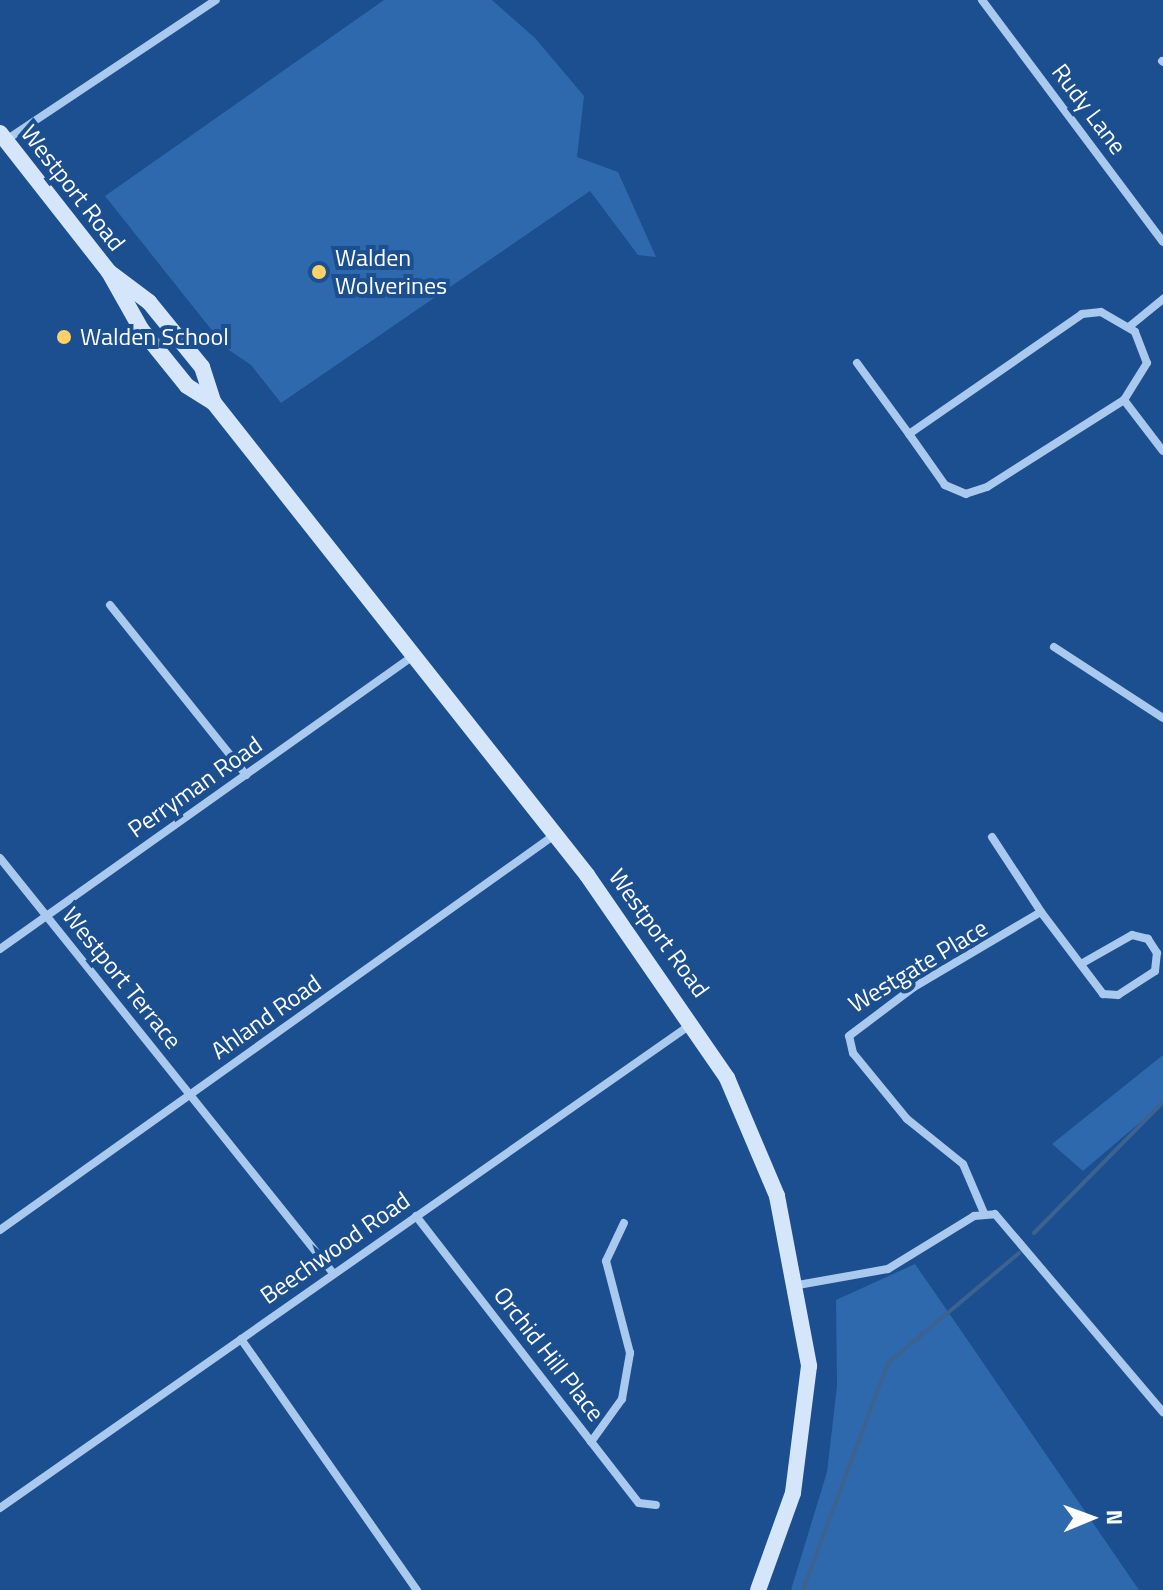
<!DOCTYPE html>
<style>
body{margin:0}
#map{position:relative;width:1163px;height:1590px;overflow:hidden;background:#1b4f8f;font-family:"Titillium Web",sans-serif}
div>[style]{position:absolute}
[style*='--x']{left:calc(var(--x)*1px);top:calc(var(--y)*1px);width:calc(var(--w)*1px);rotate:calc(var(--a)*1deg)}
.green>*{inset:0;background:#2e69ad}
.stream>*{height:4px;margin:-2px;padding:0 2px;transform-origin:2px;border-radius:2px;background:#3c6290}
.street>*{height:8px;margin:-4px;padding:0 4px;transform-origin:4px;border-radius:4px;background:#a9c9ee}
.secondary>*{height:16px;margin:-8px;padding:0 8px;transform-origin:8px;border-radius:8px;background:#d6e6fa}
.dots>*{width:22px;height:22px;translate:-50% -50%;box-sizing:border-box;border:4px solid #1b4f8f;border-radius:50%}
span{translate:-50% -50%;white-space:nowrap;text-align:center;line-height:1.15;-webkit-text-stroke:8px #1b4f8f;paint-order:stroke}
.street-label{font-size:24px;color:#fff}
.poi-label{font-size:24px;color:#fff}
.left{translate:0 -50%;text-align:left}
.north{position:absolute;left:1051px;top:1478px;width:80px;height:80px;-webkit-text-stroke:6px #1b4f8f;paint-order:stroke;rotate:89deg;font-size:22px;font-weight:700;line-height:32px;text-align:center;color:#fff}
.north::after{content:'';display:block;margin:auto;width:28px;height:36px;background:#fff;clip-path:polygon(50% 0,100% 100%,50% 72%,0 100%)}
</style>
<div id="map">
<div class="green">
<i style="clip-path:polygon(384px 0,492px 0,535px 38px,584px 96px,577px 157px,618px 172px,656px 257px,638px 255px,590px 191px,281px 403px,251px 365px,226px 348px,105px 196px)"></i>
<i style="clip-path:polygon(1163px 1055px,1163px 1103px,1083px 1171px,1052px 1144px)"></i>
<i style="clip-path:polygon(915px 1264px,962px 1332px,1139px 1590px,791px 1590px,827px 1472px,837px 1386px,836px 1300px)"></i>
</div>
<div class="stream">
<i style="--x:1034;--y:1233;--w:184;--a:-45.4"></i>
<i style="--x:803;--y:1590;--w:242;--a:-69.5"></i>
<i style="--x:888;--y:1363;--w:171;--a:-40"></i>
</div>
<div class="street">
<i style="--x:982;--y:0;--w:302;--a:53.2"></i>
<i style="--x:1162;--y:61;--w:1;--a:45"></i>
<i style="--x:6;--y:140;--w:252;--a:-33.7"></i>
<i style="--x:1101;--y:312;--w:39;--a:30"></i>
<i style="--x:1135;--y:332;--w:33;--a:69"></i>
<i style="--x:1147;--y:363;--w:44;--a:121.9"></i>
<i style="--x:1124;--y:400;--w:162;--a:147.6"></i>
<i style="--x:987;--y:487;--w:22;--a:162"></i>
<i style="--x:966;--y:494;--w:23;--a:-157"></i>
<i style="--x:945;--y:485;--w:62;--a:-125.2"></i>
<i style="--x:909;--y:434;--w:211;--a:-34.7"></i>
<i style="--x:1082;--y:314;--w:19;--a:-6"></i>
<i style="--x:1130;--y:326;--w:43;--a:-39.3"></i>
<i style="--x:857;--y:363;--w:88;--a:53.8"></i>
<i style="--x:1124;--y:400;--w:64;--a:52.6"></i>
<i style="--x:110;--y:605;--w:218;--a:51.3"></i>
<i style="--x:1054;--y:647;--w:130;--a:33.1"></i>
<i style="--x:992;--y:837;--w:90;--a:56.8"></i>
<i style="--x:1041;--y:912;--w:103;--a:52.9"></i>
<i style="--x:1103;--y:994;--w:15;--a:4"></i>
<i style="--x:1118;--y:995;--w:44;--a:-33"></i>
<i style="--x:1155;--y:971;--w:18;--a:-84"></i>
<i style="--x:1157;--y:953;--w:17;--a:-123"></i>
<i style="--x:1148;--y:939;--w:16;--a:-166"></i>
<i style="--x:1132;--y:935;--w:59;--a:150.4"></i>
<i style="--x:0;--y:858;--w:532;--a:51.26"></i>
<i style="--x:0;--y:949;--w:506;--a:-35.35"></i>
<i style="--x:984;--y:1213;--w:53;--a:-113.2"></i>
<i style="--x:963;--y:1164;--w:72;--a:-141.2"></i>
<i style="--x:907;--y:1119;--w:85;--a:-129.3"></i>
<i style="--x:853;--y:1053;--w:17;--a:-103"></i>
<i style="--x:849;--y:1036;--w:81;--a:-37"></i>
<i style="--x:914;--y:987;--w:147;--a:-30.6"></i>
<i style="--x:416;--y:1216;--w:363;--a:52.2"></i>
<i style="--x:639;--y:1503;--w:17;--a:7"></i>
<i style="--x:0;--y:1230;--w:679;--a:-35.47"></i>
<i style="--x:798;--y:1285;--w:91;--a:-10.1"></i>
<i style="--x:888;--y:1269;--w:101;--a:-31.6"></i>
<i style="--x:974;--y:1216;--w:21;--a:-5"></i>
<i style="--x:995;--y:1214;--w:260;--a:49.7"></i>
<i style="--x:241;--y:1339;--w:307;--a:55"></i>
<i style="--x:591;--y:1442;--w:53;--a:-54.2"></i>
<i style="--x:622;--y:1399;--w:47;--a:-80.1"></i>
<i style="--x:630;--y:1353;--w:95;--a:-104.6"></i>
<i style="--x:606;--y:1261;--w:42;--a:-64.7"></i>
<i style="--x:0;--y:1508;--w:842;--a:-34.99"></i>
</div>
<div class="secondary">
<i style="--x:0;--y:133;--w:177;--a:51.9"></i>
<i style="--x:109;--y:272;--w:50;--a:36.9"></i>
<i style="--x:149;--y:302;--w:84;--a:50.8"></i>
<i style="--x:202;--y:367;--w:38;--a:72"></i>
<i style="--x:109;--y:272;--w:65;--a:60.7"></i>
<i style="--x:141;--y:329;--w:73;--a:51.1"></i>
<i style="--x:187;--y:386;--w:32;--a:32"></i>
<i style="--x:214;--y:403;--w:602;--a:51.68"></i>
<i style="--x:587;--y:875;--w:247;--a:55.4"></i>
<i style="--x:727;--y:1078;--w:128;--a:67"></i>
<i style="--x:777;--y:1196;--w:173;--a:79.3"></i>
<i style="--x:809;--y:1366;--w:128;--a:97.2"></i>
<i style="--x:793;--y:1493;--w:103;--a:109.8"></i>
</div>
<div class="dots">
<i style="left:319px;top:272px;background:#ffd166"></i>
<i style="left:64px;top:337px;background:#ffd166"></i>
</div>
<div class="street-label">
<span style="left:1089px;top:109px;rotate:53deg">Rudy Lane</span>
<span style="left:73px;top:188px;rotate:52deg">Westport Road</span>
<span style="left:195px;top:787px;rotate:-35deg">Perryman Road</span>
<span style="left:659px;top:933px;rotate:54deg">Westport Road</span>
<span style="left:918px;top:966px;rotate:-31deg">Westgate Place</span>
<span style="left:122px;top:978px;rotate:51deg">Westport Terrace</span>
<span style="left:266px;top:1017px;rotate:-35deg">Ahland Road</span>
<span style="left:335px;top:1248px;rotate:-35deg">Beechwood Road</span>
<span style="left:549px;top:1354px;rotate:52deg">Orchid Hill Place</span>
</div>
<div class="poi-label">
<span class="left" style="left:335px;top:272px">Walden<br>Wolverines</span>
<span class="left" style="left:80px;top:337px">Walden School</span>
</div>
<div class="north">N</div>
</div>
